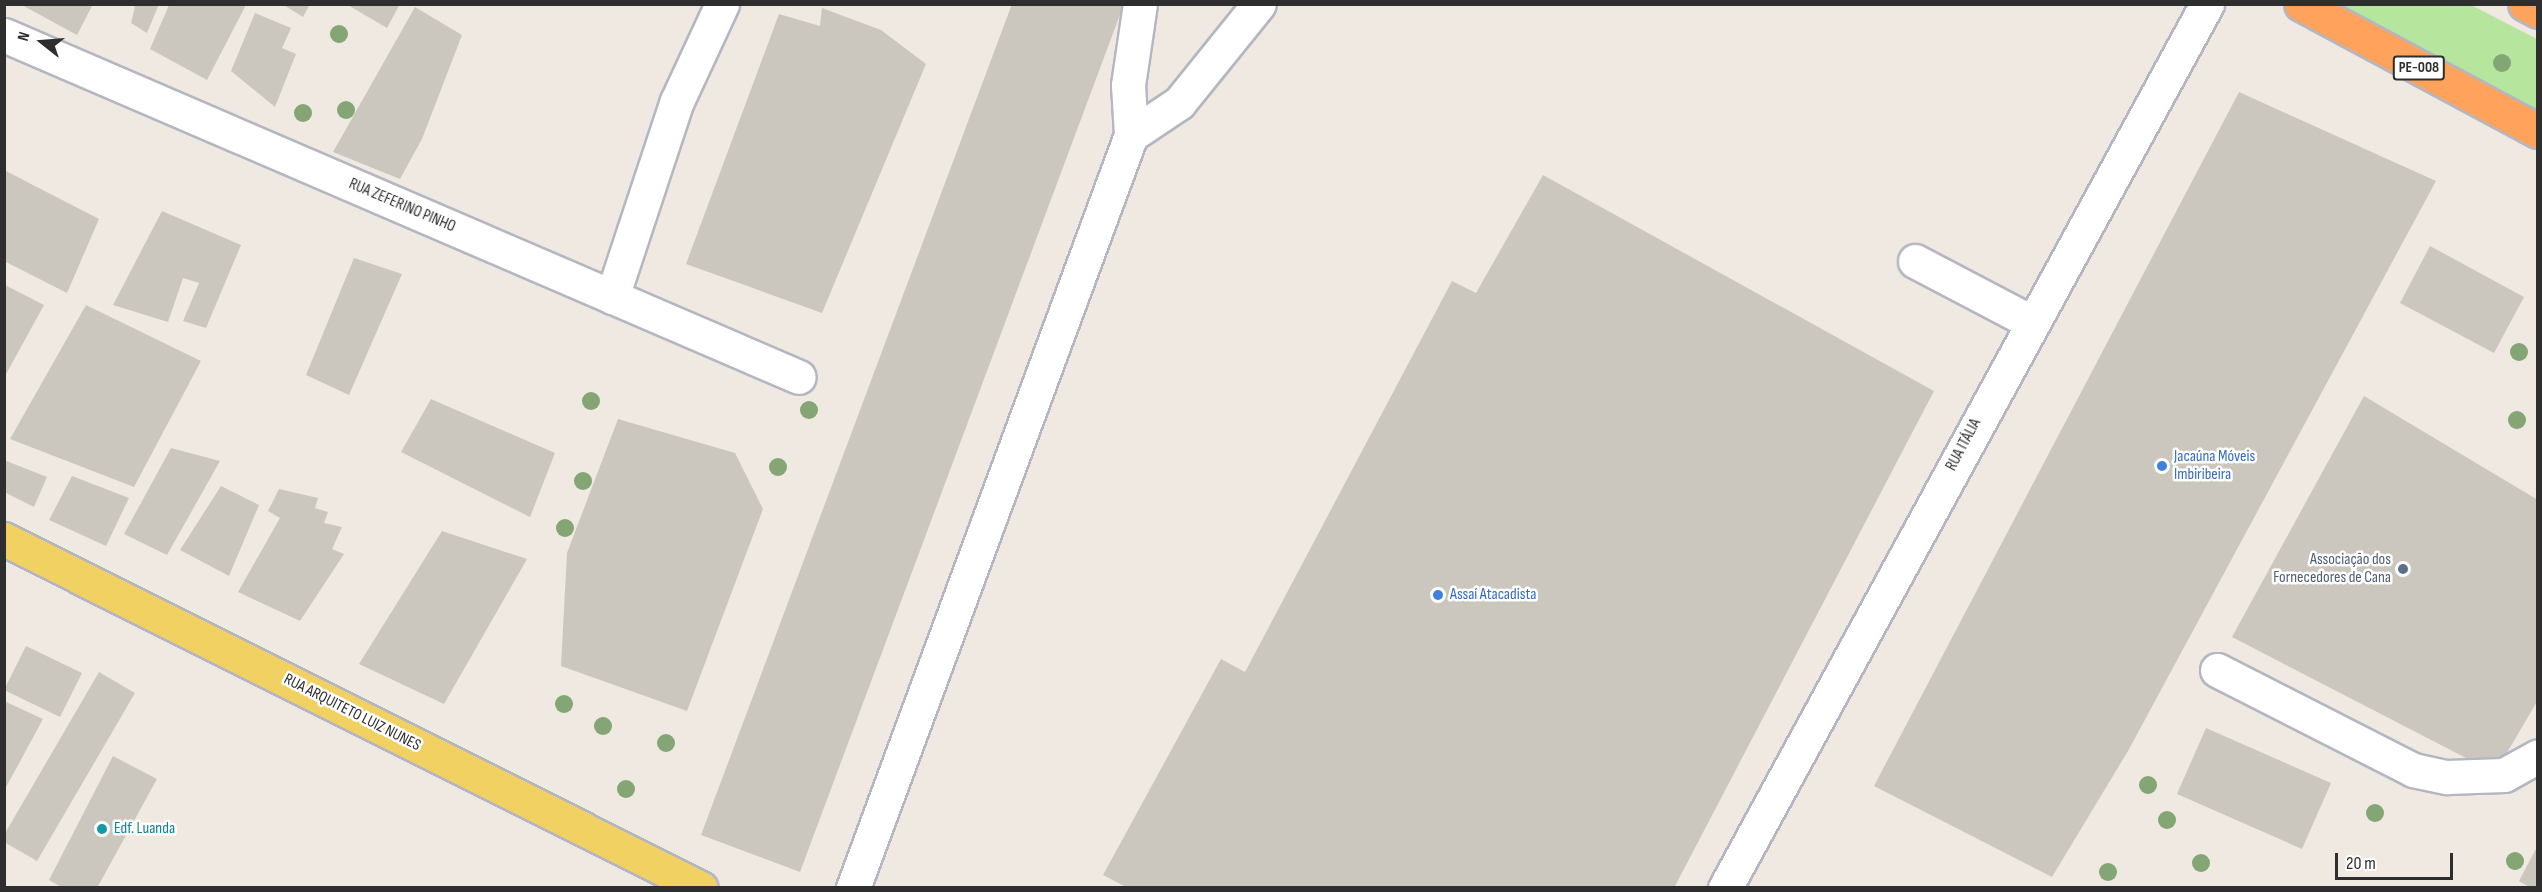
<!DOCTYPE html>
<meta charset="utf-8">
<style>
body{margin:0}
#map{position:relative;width:2542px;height:892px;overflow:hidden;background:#efe9e1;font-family:"Sofia Sans Condensed",sans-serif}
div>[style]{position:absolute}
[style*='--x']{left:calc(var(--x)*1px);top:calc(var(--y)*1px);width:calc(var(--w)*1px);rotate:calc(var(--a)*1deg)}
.green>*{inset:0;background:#b6e59e}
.building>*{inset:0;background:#cbc7bf}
.roads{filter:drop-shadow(2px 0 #b4b7c1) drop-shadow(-2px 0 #b4b7c1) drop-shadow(0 2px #b4b7c1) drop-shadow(0 -2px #b4b7c1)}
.minor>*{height:33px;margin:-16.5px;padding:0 16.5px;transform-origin:16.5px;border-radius:16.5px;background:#fff}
.major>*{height:33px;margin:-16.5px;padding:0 16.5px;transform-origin:16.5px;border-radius:16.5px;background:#f2d163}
.highway>*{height:33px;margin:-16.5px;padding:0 16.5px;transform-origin:16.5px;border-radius:16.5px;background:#ffa35c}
.trees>*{width:18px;height:18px;margin:-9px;border-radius:50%;background:#84a574}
.dots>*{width:16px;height:16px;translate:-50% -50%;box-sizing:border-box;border:3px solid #fff;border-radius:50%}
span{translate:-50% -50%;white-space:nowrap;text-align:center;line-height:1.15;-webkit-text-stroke:5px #fff;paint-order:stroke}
.shield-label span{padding:2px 4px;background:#fff;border:2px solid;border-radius:4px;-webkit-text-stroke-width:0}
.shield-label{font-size:15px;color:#2e2e2e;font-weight:700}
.street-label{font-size:16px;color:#2e2e2e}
.shop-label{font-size:16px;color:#366cbe}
.left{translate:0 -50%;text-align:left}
.service-label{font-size:16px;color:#4e5e75}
.right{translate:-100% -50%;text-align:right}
.culture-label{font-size:16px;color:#0d838f}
.frame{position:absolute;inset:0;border:6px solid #2e2e2e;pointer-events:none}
.north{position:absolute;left:12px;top:12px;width:60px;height:60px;-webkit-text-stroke:4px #fff;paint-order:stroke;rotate:287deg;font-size:16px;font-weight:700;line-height:24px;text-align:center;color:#2e2e2e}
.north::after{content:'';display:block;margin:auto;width:21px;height:27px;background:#2e2e2e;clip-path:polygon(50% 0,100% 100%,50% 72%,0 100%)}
.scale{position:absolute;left:2335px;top:853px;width:118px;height:27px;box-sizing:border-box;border:3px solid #2e2e2e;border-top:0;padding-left:8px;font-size:18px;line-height:21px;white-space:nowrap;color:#2e2e2e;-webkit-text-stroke:4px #fff;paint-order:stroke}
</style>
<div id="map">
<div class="green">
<i style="clip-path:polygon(2334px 5px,2471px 5px,2537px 39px,2537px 115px)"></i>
</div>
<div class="building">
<i style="clip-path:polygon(20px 4px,93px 4px,77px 35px)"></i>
<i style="clip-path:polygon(130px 4px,159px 4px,147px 33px,131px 23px,135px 7px)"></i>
<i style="clip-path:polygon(282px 4px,310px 4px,303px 17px)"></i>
<i style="clip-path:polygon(346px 4px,400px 4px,387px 28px)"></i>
<i style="clip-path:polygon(1012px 4px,1124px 4px,800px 872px,701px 835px)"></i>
<i style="clip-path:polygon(169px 5px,246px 5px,207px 80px,150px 49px)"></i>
<i style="clip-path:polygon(415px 7px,462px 35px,422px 139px,400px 179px,333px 152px)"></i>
<i style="clip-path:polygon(822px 8px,881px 30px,926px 64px,822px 313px,686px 264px,779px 14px,820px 26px)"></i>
<i style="clip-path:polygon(255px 13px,291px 28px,282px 48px,296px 54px,275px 107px,231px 71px)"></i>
<i style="clip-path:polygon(2239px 92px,2436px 181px,2128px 751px,2052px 877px,1874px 786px)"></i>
<i style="clip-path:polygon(4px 170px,99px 219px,67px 293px,4px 261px)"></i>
<i style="clip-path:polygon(1543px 175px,1934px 391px,1674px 888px,1128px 888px,1103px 875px,1221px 659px,1245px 672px,1452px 281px,1476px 293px)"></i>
<i style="clip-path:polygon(162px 211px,241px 245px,206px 328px,183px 321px,199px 283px,183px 278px,168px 322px,113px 305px)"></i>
<i style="clip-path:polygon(2430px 246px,2524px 297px,2494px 353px,2400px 303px)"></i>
<i style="clip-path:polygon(354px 258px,402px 274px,349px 395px,306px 375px)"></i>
<i style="clip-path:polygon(5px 285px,44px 305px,5px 376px)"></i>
<i style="clip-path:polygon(86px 305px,201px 361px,134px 487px,10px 439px)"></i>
<i style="clip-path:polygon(2364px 396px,2538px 500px,2538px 700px,2495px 773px,2232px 637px)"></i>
<i style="clip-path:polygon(431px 399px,555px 453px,530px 517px,401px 452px)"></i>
<i style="clip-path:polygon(618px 419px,735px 453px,763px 509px,687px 711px,561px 666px,567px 553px)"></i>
<i style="clip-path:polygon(171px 448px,220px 461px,167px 555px,124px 534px)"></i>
<i style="clip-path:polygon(4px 460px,47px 477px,34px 507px,4px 492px)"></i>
<i style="clip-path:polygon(72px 476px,129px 498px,106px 546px,49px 520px)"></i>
<i style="clip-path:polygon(221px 486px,259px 505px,229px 576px,180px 550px)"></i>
<i style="clip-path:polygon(279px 489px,318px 498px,315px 508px,328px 512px,324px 523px,342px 527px,332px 549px,344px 554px,300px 621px,238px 592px,280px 518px,268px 511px)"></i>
<i style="clip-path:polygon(442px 531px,527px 559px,444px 704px,359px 664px)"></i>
<i style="clip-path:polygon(26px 646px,82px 673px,60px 717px,4px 690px)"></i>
<i style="clip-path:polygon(99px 672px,135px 693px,37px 861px,4px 842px,4px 835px)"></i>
<i style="clip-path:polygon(4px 701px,43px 719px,4px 791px)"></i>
<i style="clip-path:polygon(2206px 728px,2331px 783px,2302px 849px,2177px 794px)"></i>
<i style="clip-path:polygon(113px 756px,157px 779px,97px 888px,63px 888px,49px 880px)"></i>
<i style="clip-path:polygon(2538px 845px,2538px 888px,2531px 888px,2519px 881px)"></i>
</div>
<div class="roads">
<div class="minor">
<i style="--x:4;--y:35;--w:865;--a:23.28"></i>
<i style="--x:1131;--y:135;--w:58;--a:-33.7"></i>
<i style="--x:1179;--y:103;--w:127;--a:-51.1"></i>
<i style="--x:1915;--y:261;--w:131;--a:27.7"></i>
<i style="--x:612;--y:297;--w:206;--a:-71.7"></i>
<i style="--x:677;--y:101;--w:107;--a:-65.1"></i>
<i style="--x:2217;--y:670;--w:220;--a:27"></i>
<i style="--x:2413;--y:770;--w:35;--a:12"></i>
<i style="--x:2447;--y:777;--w:57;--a:-2"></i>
<i style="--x:2504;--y:775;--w:39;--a:-29"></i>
<i style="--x:853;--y:888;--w:803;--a:-69.74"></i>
<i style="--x:1131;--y:135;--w:50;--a:-93.4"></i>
<i style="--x:1128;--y:85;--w:82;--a:-81.6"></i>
<i style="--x:1725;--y:888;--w:1007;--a:-61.4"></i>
</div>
<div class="major">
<i style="--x:4;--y:539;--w:779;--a:26.6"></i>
</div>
<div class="highway">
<i style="--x:2301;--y:4;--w:269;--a:28.2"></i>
<i style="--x:2525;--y:4;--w:15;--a:28"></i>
</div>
</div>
<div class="trees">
<i style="left:339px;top:34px"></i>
<i style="left:2502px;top:63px"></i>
<i style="left:346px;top:110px"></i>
<i style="left:303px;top:113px"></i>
<i style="left:2519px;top:352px"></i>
<i style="left:591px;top:401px"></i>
<i style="left:809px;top:410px"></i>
<i style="left:2517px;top:420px"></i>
<i style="left:778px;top:467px"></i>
<i style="left:583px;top:481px"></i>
<i style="left:565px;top:528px"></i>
<i style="left:564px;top:704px"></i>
<i style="left:603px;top:726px"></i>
<i style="left:666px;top:743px"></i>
<i style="left:2148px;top:785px"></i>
<i style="left:626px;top:789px"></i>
<i style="left:2375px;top:813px"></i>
<i style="left:2167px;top:820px"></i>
<i style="left:2515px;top:861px"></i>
<i style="left:2201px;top:863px"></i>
<i style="left:2108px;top:872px"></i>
</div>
<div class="dots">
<i style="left:2162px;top:466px;background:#3f7fe0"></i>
<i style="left:2403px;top:569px;background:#5c6f8a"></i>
<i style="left:1438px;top:595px;background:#3f7fe0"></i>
<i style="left:102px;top:829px;background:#0f9aa8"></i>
</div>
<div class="shield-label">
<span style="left:2419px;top:68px">PE-008</span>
</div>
<div class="street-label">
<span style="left:402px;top:206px;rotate:23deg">RUA ZEFERINO PINHO</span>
<span style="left:1964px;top:445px;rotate:-62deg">RUA ITÁLIA</span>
<span style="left:352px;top:713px;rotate:27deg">RUA ARQUITETO LUIZ NUNES</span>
</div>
<div class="shop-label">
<span class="left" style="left:2174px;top:466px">Jacaúna Móveis<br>Imbiribeira</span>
<span class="left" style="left:1450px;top:595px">Assaí Atacadista</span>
</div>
<div class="service-label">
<span class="right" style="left:2391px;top:569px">Associação dos<br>Fornecedores de Cana</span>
</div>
<div class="culture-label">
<span class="left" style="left:114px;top:829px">Edf. Luanda</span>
</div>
<div class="frame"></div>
<div class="north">N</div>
<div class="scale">20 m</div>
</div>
